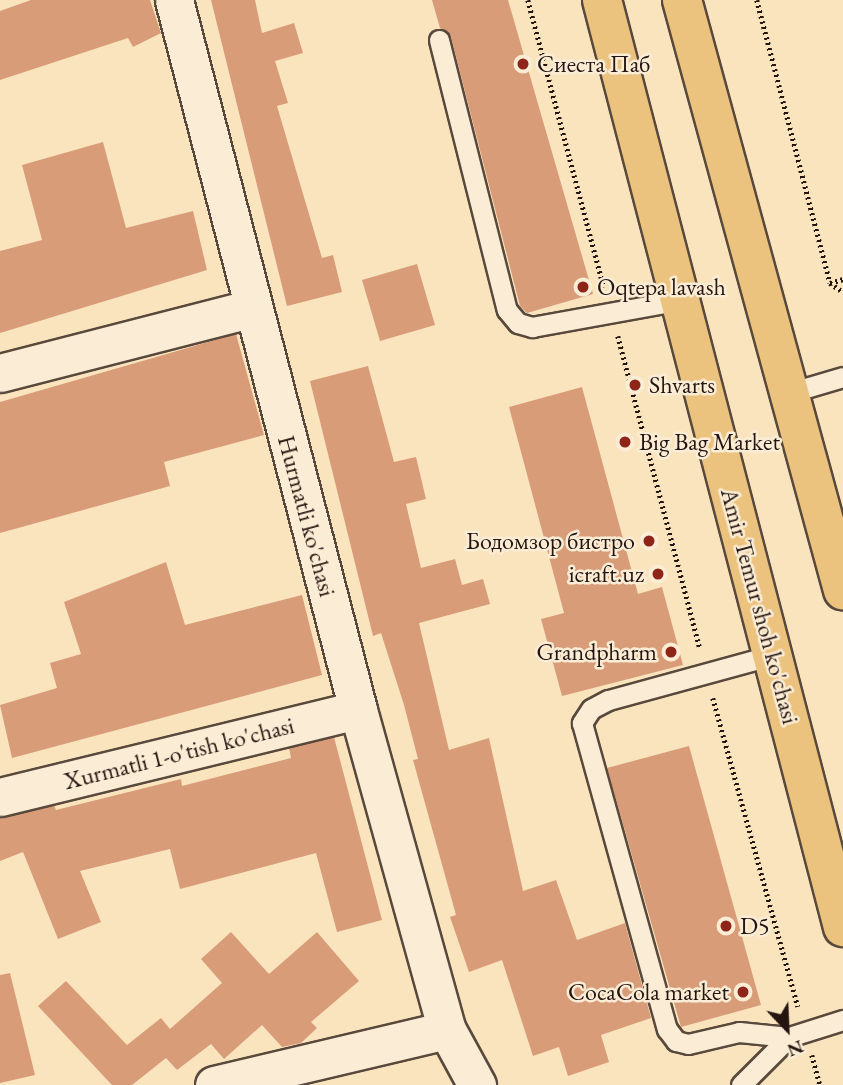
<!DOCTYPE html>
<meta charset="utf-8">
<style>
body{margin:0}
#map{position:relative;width:843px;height:1085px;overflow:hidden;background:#f9e4be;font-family:"EB Garamond",serif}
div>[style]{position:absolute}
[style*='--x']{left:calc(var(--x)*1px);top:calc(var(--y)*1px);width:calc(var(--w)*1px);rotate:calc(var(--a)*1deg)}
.building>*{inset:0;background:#d99c79}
.path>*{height:4.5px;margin-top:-2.25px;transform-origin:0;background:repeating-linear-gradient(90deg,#241510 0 2px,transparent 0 5.5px)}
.roads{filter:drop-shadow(2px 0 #59493c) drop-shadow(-2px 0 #59493c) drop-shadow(0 2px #59493c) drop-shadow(0 -2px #59493c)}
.service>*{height:19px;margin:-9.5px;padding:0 9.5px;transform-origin:9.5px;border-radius:9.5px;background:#fbedd5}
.minor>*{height:37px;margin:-18.5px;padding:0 18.5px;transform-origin:18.5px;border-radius:18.5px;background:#fbedd5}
.primary>*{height:38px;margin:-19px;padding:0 19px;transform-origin:19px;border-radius:19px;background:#ecc27f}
.dots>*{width:19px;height:19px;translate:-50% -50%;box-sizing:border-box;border:4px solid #fbedd5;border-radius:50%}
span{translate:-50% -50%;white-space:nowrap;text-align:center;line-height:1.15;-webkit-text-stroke:5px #fbedd5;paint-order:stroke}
.poi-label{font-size:24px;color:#241510}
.left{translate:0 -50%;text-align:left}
.right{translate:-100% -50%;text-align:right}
.street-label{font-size:24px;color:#241510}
.north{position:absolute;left:752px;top:994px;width:70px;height:70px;-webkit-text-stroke:5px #fbedd5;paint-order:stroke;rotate:157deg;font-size:19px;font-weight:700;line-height:28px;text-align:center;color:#241510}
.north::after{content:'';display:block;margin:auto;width:24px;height:32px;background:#241510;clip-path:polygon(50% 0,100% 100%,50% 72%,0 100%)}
</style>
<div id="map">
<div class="building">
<i style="clip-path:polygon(31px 0,150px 0,161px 33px,133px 47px,128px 38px,0 80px,0 11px)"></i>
<i style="clip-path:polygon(211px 0,255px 0,262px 33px,294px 23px,303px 53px,275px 61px,288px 103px,277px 106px,322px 258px,333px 255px,342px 292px,287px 306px)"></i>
<i style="clip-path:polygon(432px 0,508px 0,593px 294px,527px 313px,520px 306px,451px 37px,440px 28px)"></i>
<i style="clip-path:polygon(103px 142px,126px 228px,193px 211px,207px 270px,0 333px,0 251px,42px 240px,22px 165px)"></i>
<i style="clip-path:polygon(417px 264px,435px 325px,380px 341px,362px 280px)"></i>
<i style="clip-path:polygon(236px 334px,264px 435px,164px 462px,170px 486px,0 533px,0 402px)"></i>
<i style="clip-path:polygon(368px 366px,394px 462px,416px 457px,426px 499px,406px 504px,421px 568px,455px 559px,462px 585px,483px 579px,490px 604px,419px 623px,449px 750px,489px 738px,523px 891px,556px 880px,577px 940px,625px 923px,651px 1018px,601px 1035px,609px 1062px,568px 1076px,559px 1047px,533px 1056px,502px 960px,469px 972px,450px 917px,456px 915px,413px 760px,418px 759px,404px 705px,381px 633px,373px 636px,310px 381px)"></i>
<i style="clip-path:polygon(582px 387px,638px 594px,662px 587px,683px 665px,562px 696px,541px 619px,564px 613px,509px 407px)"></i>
<i style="clip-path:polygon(166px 562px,185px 625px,302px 595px,322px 675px,12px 758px,0 705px,57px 688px,50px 663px,81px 654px,64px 602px)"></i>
<i style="clip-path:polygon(334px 737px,382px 920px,337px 932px,316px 853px,180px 889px,170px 849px,80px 871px,101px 922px,58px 939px,23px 852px,0 861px,0 817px,54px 805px,56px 810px,181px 779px,182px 786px,291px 758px,289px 748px)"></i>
<i style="clip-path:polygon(689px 746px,761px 1005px,681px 1027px,607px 768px)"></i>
<i style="clip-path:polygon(231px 932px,269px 974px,317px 932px,359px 981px,311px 1022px,317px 1028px,301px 1043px,282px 1047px,262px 1025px,224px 1059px,211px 1044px,177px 1070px,166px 1058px,132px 1085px,112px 1085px,38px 1006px,66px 981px,127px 1045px,161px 1018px,170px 1029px,222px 983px,201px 959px)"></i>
<i style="clip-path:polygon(10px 973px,35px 1075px,0 1083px,0 975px)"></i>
</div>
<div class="path">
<i style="--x:528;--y:0;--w:297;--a:75.2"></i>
<i style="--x:757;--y:0;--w:292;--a:75.5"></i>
<i style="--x:830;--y:283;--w:16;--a:35"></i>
<i style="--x:830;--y:283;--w:14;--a:-17"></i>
<i style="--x:618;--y:336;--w:324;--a:75.3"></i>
<i style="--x:713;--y:698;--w:320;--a:74.6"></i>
<i style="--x:812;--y:1055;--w:31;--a:75"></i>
</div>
<div class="roads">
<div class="service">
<i style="--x:439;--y:40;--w:278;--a:75.9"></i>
<i style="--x:507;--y:310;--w:17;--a:50"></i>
<i style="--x:518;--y:323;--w:15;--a:16"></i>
<i style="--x:532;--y:327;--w:151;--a:-10.3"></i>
<i style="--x:789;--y:393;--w:56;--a:-16.5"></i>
<i style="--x:773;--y:655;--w:171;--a:164.7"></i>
<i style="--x:608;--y:700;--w:19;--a:152"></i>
<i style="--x:591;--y:709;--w:17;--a:123"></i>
<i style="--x:582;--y:723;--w:318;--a:74.5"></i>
<i style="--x:667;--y:1029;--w:15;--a:53"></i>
<i style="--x:676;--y:1041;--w:12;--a:14"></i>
<i style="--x:688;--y:1044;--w:52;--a:-13.2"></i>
<i style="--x:739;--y:1032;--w:50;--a:5.7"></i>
<i style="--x:741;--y:1085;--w:68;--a:-45"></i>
<i style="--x:789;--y:1037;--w:57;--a:-17.5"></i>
</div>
<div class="minor">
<i style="--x:174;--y:0;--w:733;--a:75.47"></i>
<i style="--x:358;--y:710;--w:332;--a:74.5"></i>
<i style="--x:447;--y:1030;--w:63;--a:61.4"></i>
<i style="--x:0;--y:373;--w:261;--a:-14.4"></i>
<i style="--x:0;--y:797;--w:368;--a:-13.7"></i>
<i style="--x:214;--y:1085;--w:239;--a:-13.3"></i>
</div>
<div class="primary">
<i style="--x:602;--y:0;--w:958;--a:75.43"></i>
<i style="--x:682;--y:0;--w:612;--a:74.74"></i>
</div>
</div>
<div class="dots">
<i style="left:523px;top:64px;background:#8f2418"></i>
<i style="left:583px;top:287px;background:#8f2418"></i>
<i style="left:635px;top:385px;background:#8f2418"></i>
<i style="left:625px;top:442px;background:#8f2418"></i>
<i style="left:649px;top:541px;background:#8f2418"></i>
<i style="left:658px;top:574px;background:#8f2418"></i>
<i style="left:671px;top:652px;background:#8f2418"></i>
<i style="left:726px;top:926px;background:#8f2418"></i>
<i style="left:743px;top:992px;background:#8f2418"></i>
</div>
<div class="poi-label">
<span class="left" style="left:537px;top:64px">Сиеста Паб</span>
<span class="left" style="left:597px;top:287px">Oqtepa lavash</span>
<span class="left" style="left:649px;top:385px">Shvarts</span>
<span class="left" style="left:639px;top:442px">Big Bag Market</span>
<span class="right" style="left:635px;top:541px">Бодомзор бистро</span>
<span class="right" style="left:644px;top:574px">icraft.uz</span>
<span class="right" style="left:657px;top:652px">Grandpharm</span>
<span class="left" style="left:740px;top:926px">D5</span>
<span class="right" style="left:729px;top:992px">CocaCola market</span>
</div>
<div class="street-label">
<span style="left:307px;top:516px;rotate:75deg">Hurmatli ko'chasi</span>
<span style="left:760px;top:606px;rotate:75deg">Amir Temur shoh ko'chasi</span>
<span style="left:179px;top:753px;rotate:-14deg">Xurmatli 1-o'tish ko'chasi</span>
</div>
<div class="north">N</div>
</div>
